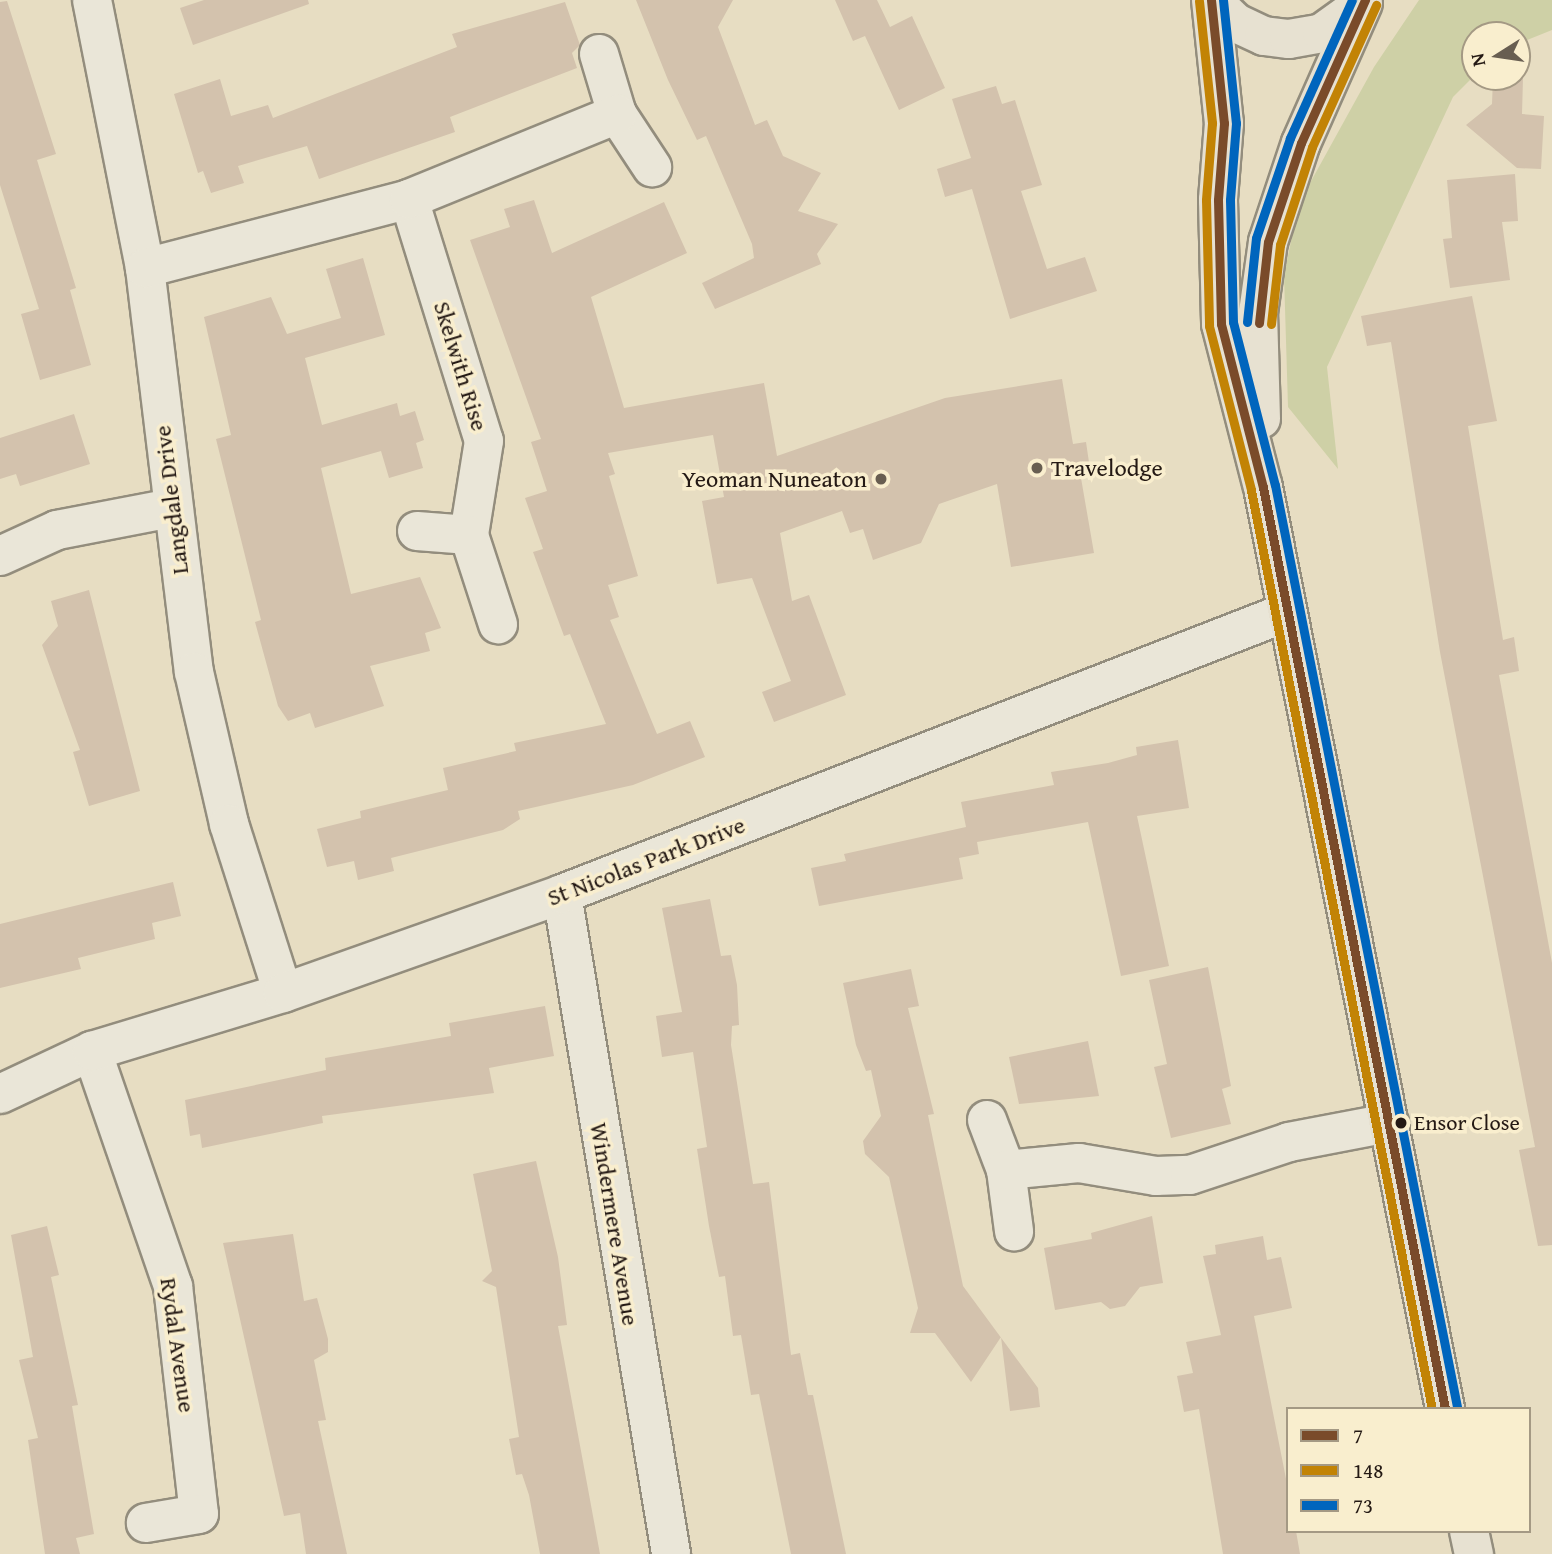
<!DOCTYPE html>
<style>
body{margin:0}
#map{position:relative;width:1552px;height:1554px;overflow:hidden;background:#e7ddc2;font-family:"Gentium Book Plus",serif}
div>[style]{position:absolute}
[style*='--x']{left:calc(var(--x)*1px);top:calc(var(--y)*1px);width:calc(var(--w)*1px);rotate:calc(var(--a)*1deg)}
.green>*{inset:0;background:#ced0a6}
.building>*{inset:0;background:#d3c2ad}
.roads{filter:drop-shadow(2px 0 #938d7d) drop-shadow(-2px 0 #938d7d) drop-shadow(0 2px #938d7d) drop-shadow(0 -2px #938d7d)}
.minor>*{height:38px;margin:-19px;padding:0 19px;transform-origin:19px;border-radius:19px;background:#eae6d8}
.major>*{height:38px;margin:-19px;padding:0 19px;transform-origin:19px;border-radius:19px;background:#e7e1d1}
.bus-1>*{height:9px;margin:-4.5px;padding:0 4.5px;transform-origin:4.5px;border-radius:4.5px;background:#7a4b2a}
.bus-2>*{height:9px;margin:-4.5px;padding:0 4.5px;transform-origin:4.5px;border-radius:4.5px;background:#c28305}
.bus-3>*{height:9px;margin:-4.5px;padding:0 4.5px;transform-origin:4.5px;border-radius:4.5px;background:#0065bd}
.dots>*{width:19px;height:19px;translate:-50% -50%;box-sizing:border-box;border:4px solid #f9eece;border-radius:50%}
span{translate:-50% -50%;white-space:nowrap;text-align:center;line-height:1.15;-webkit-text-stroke:7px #f9eece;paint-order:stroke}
.bus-label{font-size:22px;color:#241914}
.left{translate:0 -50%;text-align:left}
.street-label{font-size:24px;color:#241914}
.poi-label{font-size:24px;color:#241914}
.right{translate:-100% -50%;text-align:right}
.legend{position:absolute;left:1286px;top:1407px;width:245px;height:126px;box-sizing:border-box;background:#f9eece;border:2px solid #a49984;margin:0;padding:9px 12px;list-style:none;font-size:21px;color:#241914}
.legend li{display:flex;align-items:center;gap:14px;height:35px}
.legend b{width:35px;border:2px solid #a49984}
.north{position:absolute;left:1461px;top:21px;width:70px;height:70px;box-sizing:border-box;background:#f9eece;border:2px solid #a49984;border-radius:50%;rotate:258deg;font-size:19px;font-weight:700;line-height:28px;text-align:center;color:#241914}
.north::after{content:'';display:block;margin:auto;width:24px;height:32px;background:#685e51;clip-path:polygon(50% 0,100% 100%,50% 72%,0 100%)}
</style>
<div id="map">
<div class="green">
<i style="clip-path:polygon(1419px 0,1552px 0,1552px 30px,1517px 44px,1517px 35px,1475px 35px,1475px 75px,1453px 97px,1327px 367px,1338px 469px,1288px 407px,1284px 275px,1299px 203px,1374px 67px)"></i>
</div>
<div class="building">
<i style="clip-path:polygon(204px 0,308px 0,309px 4px,193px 45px,180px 8px)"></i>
<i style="clip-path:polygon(636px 0,733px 0,718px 27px,755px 125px,767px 120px,783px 156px,821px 173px,798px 211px,838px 224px,817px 254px,821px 264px,715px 309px,702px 283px,754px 258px,752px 244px,706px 136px,697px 140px,668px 80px)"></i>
<i style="clip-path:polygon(835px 0,877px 0,890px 27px,912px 16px,945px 88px,899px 110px,865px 36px,853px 41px)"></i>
<i style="clip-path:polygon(7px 1px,56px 154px,37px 160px,76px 288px,70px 290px,91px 365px,40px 380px,21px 314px,39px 309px,0 185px,0 2px)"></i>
<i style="clip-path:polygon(565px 2px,580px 45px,572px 53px,577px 68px,450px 117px,455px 132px,319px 179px,307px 146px,238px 166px,244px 183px,211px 193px,203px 171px,198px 173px,174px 94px,220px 79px,231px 116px,268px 105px,273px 118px,457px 47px,452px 34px)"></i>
<i style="clip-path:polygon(1493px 77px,1523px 78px,1522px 114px,1544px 116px,1541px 169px,1517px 168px,1466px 125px,1492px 104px)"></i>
<i style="clip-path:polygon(996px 86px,1002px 104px,1015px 100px,1042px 185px,1021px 191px,1047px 269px,1085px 257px,1097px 291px,1010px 319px,972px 189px,945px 197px,937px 169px,971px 158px,952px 99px)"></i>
<i style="clip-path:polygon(1515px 174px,1518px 221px,1502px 222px,1510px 280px,1450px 288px,1443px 239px,1452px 238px,1447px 180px)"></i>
<i style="clip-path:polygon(534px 200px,552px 253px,664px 202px,687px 253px,591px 297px,624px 408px,764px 383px,777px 456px,945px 398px,1062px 379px,1073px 444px,1086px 442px,1091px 476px,1081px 478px,1094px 553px,1011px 567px,997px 484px,939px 504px,921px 543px,873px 560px,863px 529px,850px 533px,842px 511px,780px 533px,792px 601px,809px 595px,846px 695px,774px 722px,762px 692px,791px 681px,752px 578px,717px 584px,702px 501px,724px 497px,713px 435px,608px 453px,615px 474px,609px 476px,638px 576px,608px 585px,619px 617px,610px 620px,657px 734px,690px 721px,705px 757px,633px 785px,518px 811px,520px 819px,503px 830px,391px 858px,394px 871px,358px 880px,354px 861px,327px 867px,317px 829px,361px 818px,360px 811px,448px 790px,443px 768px,516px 751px,514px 743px,606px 724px,570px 634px,564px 636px,533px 552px,543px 549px,525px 498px,547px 491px,531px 442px,541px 439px,470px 240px,510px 227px,504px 209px)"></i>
<i style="clip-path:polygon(363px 258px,385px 335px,305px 358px,322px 425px,397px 403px,400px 416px,415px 411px,424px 440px,416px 443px,423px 468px,389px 478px,381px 451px,321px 468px,351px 594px,420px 577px,441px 628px,425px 633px,430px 651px,370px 666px,384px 706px,315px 728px,310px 713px,288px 721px,278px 706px,255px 622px,261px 620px,216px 439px,231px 435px,204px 317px,271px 297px,287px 334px,341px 318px,326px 269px)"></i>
<i style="clip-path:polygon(1472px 296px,1497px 421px,1468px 426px,1503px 640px,1514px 637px,1519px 671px,1499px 675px,1552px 963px,1552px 1245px,1538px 1246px,1519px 1150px,1535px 1147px,1440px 652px,1391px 342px,1367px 346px,1361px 316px)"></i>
<i style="clip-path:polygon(74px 414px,90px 464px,20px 486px,16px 474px,0 479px,0 438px)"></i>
<i style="clip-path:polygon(89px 590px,140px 791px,89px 806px,73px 752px,80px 750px,42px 645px,58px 626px,51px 601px)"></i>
<i style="clip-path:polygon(1178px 740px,1189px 808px,1137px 816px,1169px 966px,1121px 976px,1088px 822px,977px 842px,979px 854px,959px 858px,963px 879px,819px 906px,811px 868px,846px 861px,844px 854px,966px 827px,961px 802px,1054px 785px,1051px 772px,1108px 763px,1137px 755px,1136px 747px)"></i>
<i style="clip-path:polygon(173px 882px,181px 916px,152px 923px,155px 939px,78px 958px,81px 969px,0 988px,0 924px)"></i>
<i style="clip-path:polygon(710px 899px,721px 956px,731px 955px,737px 985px,739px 1025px,732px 1026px,731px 1045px,753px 1184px,769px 1182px,791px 1355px,800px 1353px,808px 1395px,813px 1395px,846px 1554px,791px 1554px,759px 1394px,751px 1395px,741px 1335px,733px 1336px,725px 1276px,719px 1277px,709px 1226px,697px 1149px,707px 1147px,693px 1052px,662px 1057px,656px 1016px,682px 1012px,662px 908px)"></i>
<i style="clip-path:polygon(1208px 967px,1231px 1086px,1222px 1089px,1231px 1124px,1171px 1138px,1154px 1067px,1167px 1064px,1149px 980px)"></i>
<i style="clip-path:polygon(911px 969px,919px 1006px,908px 1008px,934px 1114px,928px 1115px,963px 1286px,1038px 1388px,1040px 1407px,1010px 1411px,1001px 1337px,971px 1382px,935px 1333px,910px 1333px,918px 1308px,889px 1177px,865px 1154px,863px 1141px,881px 1116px,871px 1070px,866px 1071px,856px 1045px,843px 983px)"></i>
<i style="clip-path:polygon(545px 1006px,554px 1056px,489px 1068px,494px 1093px,322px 1116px,323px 1123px,202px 1148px,200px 1134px,190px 1136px,185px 1100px,326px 1070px,325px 1058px,451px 1036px,449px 1023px)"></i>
<i style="clip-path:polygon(1088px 1041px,1099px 1096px,1019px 1104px,1009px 1057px)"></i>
<i style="clip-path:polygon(536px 1161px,558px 1257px,567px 1325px,558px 1326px,600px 1554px,540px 1554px,529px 1495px,522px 1474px,516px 1475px,509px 1439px,519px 1437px,496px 1287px,482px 1281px,492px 1271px,473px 1174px)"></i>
<i style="clip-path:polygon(1152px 1216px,1163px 1283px,1140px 1287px,1125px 1306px,1110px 1309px,1101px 1302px,1055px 1310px,1044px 1248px,1092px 1239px,1091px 1233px)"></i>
<i style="clip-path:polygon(47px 1226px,59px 1275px,51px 1277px,78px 1405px,72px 1406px,94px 1534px,76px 1538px,80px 1554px,45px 1554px,28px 1440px,38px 1438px,19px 1360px,33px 1357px,11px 1235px)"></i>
<i style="clip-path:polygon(293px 1234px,304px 1301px,317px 1298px,328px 1339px,328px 1352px,314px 1360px,326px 1420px,318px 1421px,347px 1554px,306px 1554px,300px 1513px,284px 1516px,223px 1243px)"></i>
<i style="clip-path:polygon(1263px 1236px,1267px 1260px,1281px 1257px,1292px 1308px,1254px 1316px,1288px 1489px,1288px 1531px,1296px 1531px,1300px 1554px,1223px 1554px,1199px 1409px,1184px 1412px,1177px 1376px,1193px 1373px,1186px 1342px,1221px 1335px,1203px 1256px,1216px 1254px,1215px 1245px)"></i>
</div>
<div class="roads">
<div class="minor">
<i style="--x:92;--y:0;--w:273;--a:78.8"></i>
<i style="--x:145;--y:268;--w:407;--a:83.1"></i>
<i style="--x:194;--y:672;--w:156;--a:77"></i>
<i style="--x:229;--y:824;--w:177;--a:72.3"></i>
<i style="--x:599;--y:54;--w:63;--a:73.3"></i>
<i style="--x:617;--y:114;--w:64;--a:56.6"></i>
<i style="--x:409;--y:199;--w:253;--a:72.8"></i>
<i style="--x:484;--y:441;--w:95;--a:99.1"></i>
<i style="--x:469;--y:535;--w:94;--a:72"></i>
<i style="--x:145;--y:268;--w:273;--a:-14.6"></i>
<i style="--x:409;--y:199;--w:225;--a:-22.2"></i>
<i style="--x:417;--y:531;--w:52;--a:4.4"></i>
<i style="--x:0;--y:556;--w:63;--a:-24.5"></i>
<i style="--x:57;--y:530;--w:116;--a:-10.9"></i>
<i style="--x:562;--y:894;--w:669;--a:80.62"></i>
<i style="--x:92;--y:1051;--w:249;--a:71"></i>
<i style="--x:173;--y:1286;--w:229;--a:83.5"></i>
<i style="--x:199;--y:1514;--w:54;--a:170.4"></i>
<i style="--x:0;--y:1094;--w:102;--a:-25.1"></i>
<i style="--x:92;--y:1051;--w:200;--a:-16.9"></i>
<i style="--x:283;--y:993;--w:296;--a:-19.5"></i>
<i style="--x:562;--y:894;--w:778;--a:-21.25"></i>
<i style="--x:987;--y:1120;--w:53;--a:69.2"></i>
<i style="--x:1006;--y:1170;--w:62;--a:82.5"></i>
<i style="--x:1006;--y:1170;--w:73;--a:-5.5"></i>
<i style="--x:1079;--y:1163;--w:78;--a:9.6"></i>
<i style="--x:1156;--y:1176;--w:34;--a:-2"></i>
<i style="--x:1190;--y:1175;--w:104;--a:-18.4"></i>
<i style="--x:1289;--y:1142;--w:102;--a:-10.8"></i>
</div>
<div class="major">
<i style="--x:1211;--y:0;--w:124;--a:84"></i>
<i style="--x:1224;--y:123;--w:77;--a:94.5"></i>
<i style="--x:1218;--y:200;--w:124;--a:88.6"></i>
<i style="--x:1221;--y:324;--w:168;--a:75.6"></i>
<i style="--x:1263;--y:487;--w:940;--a:78.83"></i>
<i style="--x:1212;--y:0;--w:33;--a:44"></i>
<i style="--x:1236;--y:23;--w:31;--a:25"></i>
<i style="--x:1264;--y:36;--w:25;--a:7"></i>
<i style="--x:1289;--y:39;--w:34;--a:-10"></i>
<i style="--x:1322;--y:33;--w:49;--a:-35.9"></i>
<i style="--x:1261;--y:419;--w:106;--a:-91.6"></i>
<i style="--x:1258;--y:313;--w:72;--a:-82"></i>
<i style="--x:1268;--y:242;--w:104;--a:-71.6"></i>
<i style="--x:1301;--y:143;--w:153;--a:-66.1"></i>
<i style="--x:1469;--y:1531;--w:24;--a:78"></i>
</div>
</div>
<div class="bus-1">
<i style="--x:1211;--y:0;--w:124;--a:84"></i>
<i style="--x:1224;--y:123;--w:77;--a:94.5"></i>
<i style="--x:1218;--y:200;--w:124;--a:88.6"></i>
<i style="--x:1221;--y:324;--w:168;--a:75.6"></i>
<i style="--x:1263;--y:487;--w:940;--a:78.83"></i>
<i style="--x:1259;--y:323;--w:81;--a:-83.7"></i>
<i style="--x:1268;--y:242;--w:104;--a:-71.6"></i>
<i style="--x:1301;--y:143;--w:157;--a:-65.9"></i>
</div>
<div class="bus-2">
<i style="--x:1199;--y:1;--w:123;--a:83.9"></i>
<i style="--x:1212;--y:123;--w:77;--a:94.5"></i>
<i style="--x:1206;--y:200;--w:126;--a:88.6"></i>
<i style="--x:1209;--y:326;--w:169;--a:75.6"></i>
<i style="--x:1251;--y:490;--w:937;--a:78.86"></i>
<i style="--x:1271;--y:324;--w:80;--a:-83.5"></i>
<i style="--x:1280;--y:245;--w:103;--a:-71.9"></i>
<i style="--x:1312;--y:147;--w:156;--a:-65.7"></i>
</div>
<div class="bus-3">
<i style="--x:1223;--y:0;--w:124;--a:84"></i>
<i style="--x:1236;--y:123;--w:77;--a:94.5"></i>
<i style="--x:1230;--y:200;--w:122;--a:88.6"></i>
<i style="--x:1233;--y:322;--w:168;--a:75.6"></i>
<i style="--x:1275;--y:485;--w:940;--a:78.83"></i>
<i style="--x:1247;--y:322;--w:84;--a:-83.9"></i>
<i style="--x:1256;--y:238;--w:106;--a:-71.2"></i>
<i style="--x:1290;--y:138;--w:151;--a:-65.8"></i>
</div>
<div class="dots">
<i style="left:1037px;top:468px;background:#685e51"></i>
<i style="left:881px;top:479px;background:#685e51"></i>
<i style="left:1401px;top:1123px;background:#241914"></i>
</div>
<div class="bus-label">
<span class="left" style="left:1414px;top:1123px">Ensor Close</span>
</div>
<div class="street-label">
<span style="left:461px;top:366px;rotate:73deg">Skelwith Rise</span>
<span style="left:171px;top:500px;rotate:-97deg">Langdale Drive</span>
<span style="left:646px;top:861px;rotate:-21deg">St Nicolas Park Drive</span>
<span style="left:615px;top:1224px;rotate:81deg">Windermere Avenue</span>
<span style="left:178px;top:1345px;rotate:82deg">Rydal Avenue</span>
</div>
<div class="poi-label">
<span class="left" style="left:1051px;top:468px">Travelodge</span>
<span class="right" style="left:867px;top:479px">Yeoman Nuneaton</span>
</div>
<ul class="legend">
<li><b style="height:9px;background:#7a4b2a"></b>7</li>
<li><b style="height:9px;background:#c28305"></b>148</li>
<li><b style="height:9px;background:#0065bd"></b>73</li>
</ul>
<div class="north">N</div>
</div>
